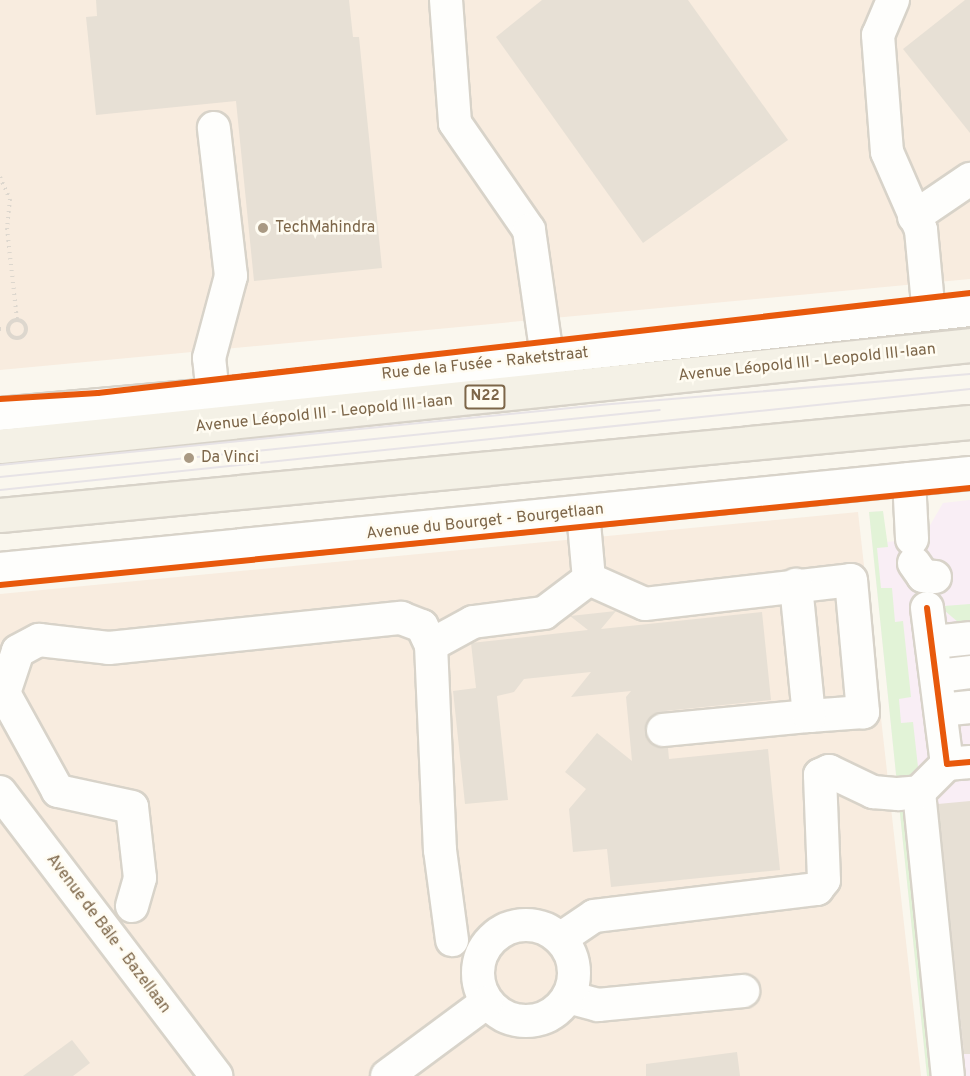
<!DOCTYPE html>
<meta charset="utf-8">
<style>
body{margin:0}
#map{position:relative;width:970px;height:1076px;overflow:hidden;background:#faf7ee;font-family:Overpass,sans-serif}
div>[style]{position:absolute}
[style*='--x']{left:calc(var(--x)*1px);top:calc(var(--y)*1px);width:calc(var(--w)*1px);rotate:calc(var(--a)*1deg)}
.commercial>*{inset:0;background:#f8ecdf}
.education>*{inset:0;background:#f9eef5}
.green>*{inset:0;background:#e2f3d7}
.building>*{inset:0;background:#e7e0d5}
.path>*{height:4px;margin-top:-2px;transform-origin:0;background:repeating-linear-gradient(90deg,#ddd7ce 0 1.5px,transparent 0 6px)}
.path>.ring{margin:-2px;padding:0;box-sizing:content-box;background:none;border:4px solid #ddd7ce;border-radius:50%}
.roads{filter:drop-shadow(2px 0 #d8d3c9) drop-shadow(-2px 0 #d8d3c9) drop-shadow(0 2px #d8d3c9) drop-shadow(0 -2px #d8d3c9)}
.minor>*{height:32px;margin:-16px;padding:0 16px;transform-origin:16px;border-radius:16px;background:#fefefc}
.minor>.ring{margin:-16px;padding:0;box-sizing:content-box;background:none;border:32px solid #fefefc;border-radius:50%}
.major>*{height:33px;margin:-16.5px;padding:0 16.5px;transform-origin:16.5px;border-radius:16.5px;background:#f4f1e6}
.tram>*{height:1.5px;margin:-0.75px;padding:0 0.75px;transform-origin:0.75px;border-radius:0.75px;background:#e7e3e6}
.cycleway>*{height:6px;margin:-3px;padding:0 3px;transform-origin:3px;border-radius:3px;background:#e8590c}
.dots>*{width:16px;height:16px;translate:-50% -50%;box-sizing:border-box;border:3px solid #fffcf2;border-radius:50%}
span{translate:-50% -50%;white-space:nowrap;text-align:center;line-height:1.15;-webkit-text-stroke:5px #fffcf2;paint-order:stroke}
.shield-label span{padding:2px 4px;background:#fffcf2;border:2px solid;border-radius:4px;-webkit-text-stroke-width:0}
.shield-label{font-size:15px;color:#7d6649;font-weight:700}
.poi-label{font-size:16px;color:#7d6649}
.left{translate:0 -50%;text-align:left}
.street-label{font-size:16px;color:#7d6649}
</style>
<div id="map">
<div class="commercial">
<i style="clip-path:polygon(0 0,970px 0,970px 279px,0 370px)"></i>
<i style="clip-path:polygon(858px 512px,921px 1076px,0 1076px,0 594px)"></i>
</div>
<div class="education">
<i style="clip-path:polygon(970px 500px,970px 1076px,927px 1076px,869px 512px,883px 511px,886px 542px,922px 539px,943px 503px)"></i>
</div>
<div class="green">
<i style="clip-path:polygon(883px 511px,888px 547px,877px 548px,881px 588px,892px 588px,895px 622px,903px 621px,911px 697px,899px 699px,901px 723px,913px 722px,919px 776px,897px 784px,869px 512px)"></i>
<i style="clip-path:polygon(970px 604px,970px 621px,958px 622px,945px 611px,944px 606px)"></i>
<i style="clip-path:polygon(905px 803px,940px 1076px,927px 1076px,899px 804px)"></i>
</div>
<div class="building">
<i style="clip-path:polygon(96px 0,349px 0,353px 37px,359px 37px,382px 268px,254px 281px,236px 101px,96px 115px,86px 17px,97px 16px)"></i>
<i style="clip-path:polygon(542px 0,688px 0,788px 140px,643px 243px,496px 37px)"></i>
<i style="clip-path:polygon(965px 0,970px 0,970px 133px,903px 49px)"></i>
<i style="clip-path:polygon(616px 611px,601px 629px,762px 612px,771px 700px,665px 711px,652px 716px,645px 731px,655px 746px,668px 748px,669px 759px,768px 749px,780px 870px,611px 887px,607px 849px,573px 852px,569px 809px,586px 789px,565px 772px,597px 733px,632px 761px,626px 697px,631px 691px,571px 697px,591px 672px,524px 679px,514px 692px,497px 696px,508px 800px,465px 804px,453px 691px,476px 688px,471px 643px,588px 630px,570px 616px)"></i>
<i style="clip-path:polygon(970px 801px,970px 1054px,964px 1054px,938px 804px)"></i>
<i style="clip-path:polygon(72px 1040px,90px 1063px,73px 1076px,23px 1076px)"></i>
<i style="clip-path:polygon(737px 1052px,740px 1076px,646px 1076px,646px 1064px)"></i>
</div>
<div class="path">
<i style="--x:0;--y:177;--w:24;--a:66"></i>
<i style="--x:10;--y:199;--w:29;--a:96"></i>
<i style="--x:7;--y:228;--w:93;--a:83.8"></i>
<i class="ring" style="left:8px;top:320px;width:14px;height:14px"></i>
<i style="--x:0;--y:329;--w:8;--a:0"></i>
</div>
<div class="roads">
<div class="minor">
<i style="--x:446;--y:0;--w:123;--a:85.8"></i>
<i style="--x:455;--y:123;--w:130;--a:55.3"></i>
<i style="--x:529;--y:230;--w:128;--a:81.9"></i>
<i style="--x:893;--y:0;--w:38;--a:113"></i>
<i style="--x:878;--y:35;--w:117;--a:85.6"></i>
<i style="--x:887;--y:152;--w:85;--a:66.4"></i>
<i style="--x:921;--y:230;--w:84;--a:84.6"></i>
<i style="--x:914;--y:217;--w:68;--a:-34.2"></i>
<i style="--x:213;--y:395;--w:37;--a:-96"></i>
<i style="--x:209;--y:358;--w:85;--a:-75"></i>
<i style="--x:231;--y:276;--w:149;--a:-96.6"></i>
<i style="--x:0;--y:414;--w:214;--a:-5.1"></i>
<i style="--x:213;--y:395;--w:762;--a:-6.41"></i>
<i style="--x:909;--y:479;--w:60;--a:87.1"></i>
<i style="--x:583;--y:512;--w:67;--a:84.9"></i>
<i style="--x:914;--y:563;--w:16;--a:55"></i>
<i style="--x:923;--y:576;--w:12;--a:5"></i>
<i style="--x:0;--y:569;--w:975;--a:-5.65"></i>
<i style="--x:927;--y:608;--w:157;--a:82.7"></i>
<i style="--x:947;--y:764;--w:23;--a:-5"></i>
<i style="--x:934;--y:642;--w:36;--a:-6"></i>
<i style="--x:431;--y:645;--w:48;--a:-28.7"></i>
<i style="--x:473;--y:622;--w:72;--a:-7.2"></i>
<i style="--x:544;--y:613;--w:56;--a:-37.1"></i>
<i style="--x:589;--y:579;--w:61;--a:24.1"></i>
<i style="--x:645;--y:604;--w:207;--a:-6.6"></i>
<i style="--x:851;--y:580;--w:133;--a:84.8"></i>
<i style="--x:863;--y:712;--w:54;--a:175.8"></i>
<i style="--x:938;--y:676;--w:32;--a:-7"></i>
<i style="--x:941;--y:710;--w:29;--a:-6"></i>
<i style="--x:663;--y:730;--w:147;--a:-5.5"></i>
<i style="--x:809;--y:716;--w:132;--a:-95.7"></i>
<i style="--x:0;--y:792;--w:357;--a:52.7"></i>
<i style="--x:919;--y:792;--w:285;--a:84.2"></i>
<i style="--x:132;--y:906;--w:29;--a:-74"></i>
<i style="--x:140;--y:878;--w:71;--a:-96.4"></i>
<i style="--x:132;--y:807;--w:76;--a:-167.8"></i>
<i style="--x:58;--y:791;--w:112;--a:-118.9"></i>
<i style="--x:4;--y:693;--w:44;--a:-71.6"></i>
<i style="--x:18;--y:651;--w:24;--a:-28"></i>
<i style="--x:39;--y:640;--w:70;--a:6.5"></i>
<i style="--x:109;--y:648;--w:294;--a:-5.9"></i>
<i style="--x:401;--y:618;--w:22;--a:21"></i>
<i style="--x:422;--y:626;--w:21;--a:65"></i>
<i style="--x:431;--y:645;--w:205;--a:87.5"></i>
<i style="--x:440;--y:850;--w:91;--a:82.4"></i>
<i class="ring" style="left:478px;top:925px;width:64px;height:64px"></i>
<i style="--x:560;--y:939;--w:41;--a:-34.1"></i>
<i style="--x:594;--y:916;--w:225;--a:-6.9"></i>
<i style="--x:817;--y:889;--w:11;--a:-52"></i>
<i style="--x:824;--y:880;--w:105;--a:-92.2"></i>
<i style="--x:820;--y:775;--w:10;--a:-24"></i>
<i style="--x:829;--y:771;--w:49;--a:25.5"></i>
<i style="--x:873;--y:792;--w:25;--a:5"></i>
<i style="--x:898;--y:794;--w:21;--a:-5"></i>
<i style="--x:919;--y:792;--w:40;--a:-45"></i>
<i style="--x:568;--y:997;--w:31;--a:15"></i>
<i style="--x:598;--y:1005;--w:146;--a:-5.5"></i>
<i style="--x:387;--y:1076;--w:124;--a:-36.5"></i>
</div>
<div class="major">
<i style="--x:0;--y:446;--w:975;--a:-5.94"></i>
<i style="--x:0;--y:515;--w:974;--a:-5.48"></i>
</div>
</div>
<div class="tram">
<i style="--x:0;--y:465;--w:603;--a:-5.71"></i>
<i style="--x:600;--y:405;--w:371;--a:-4.8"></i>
<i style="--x:0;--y:477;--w:663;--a:-5.8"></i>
<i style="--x:0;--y:490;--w:975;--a:-5.94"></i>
</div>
<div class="cycleway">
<i style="--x:0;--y:399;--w:98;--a:-3.5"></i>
<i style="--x:98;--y:393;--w:878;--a:-6.54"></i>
<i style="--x:0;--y:585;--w:975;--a:-5.71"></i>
<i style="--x:927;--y:608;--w:157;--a:82.7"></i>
<i style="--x:947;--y:764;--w:23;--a:-5"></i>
</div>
<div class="dots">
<i style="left:263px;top:228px;background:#a99983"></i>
<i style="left:189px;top:458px;background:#a99983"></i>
</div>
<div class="shield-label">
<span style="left:485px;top:397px">N22</span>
</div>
<div class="poi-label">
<span class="left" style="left:275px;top:228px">TechMahindra</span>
<span class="left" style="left:201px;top:458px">Da Vinci</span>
</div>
<div class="street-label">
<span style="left:807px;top:363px;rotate:-6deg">Avenue Léopold III - Leopold III-laan</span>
<span style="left:485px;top:364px;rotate:-6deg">Rue de la Fusée - Raketstraat</span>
<span style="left:324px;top:414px;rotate:-6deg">Avenue Léopold III - Leopold III-laan</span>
<span style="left:485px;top:522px;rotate:-6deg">Avenue du Bourget - Bourgetlaan</span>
<span style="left:108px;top:934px;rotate:53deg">Avenue de Bâle - Bazellaan</span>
</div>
</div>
